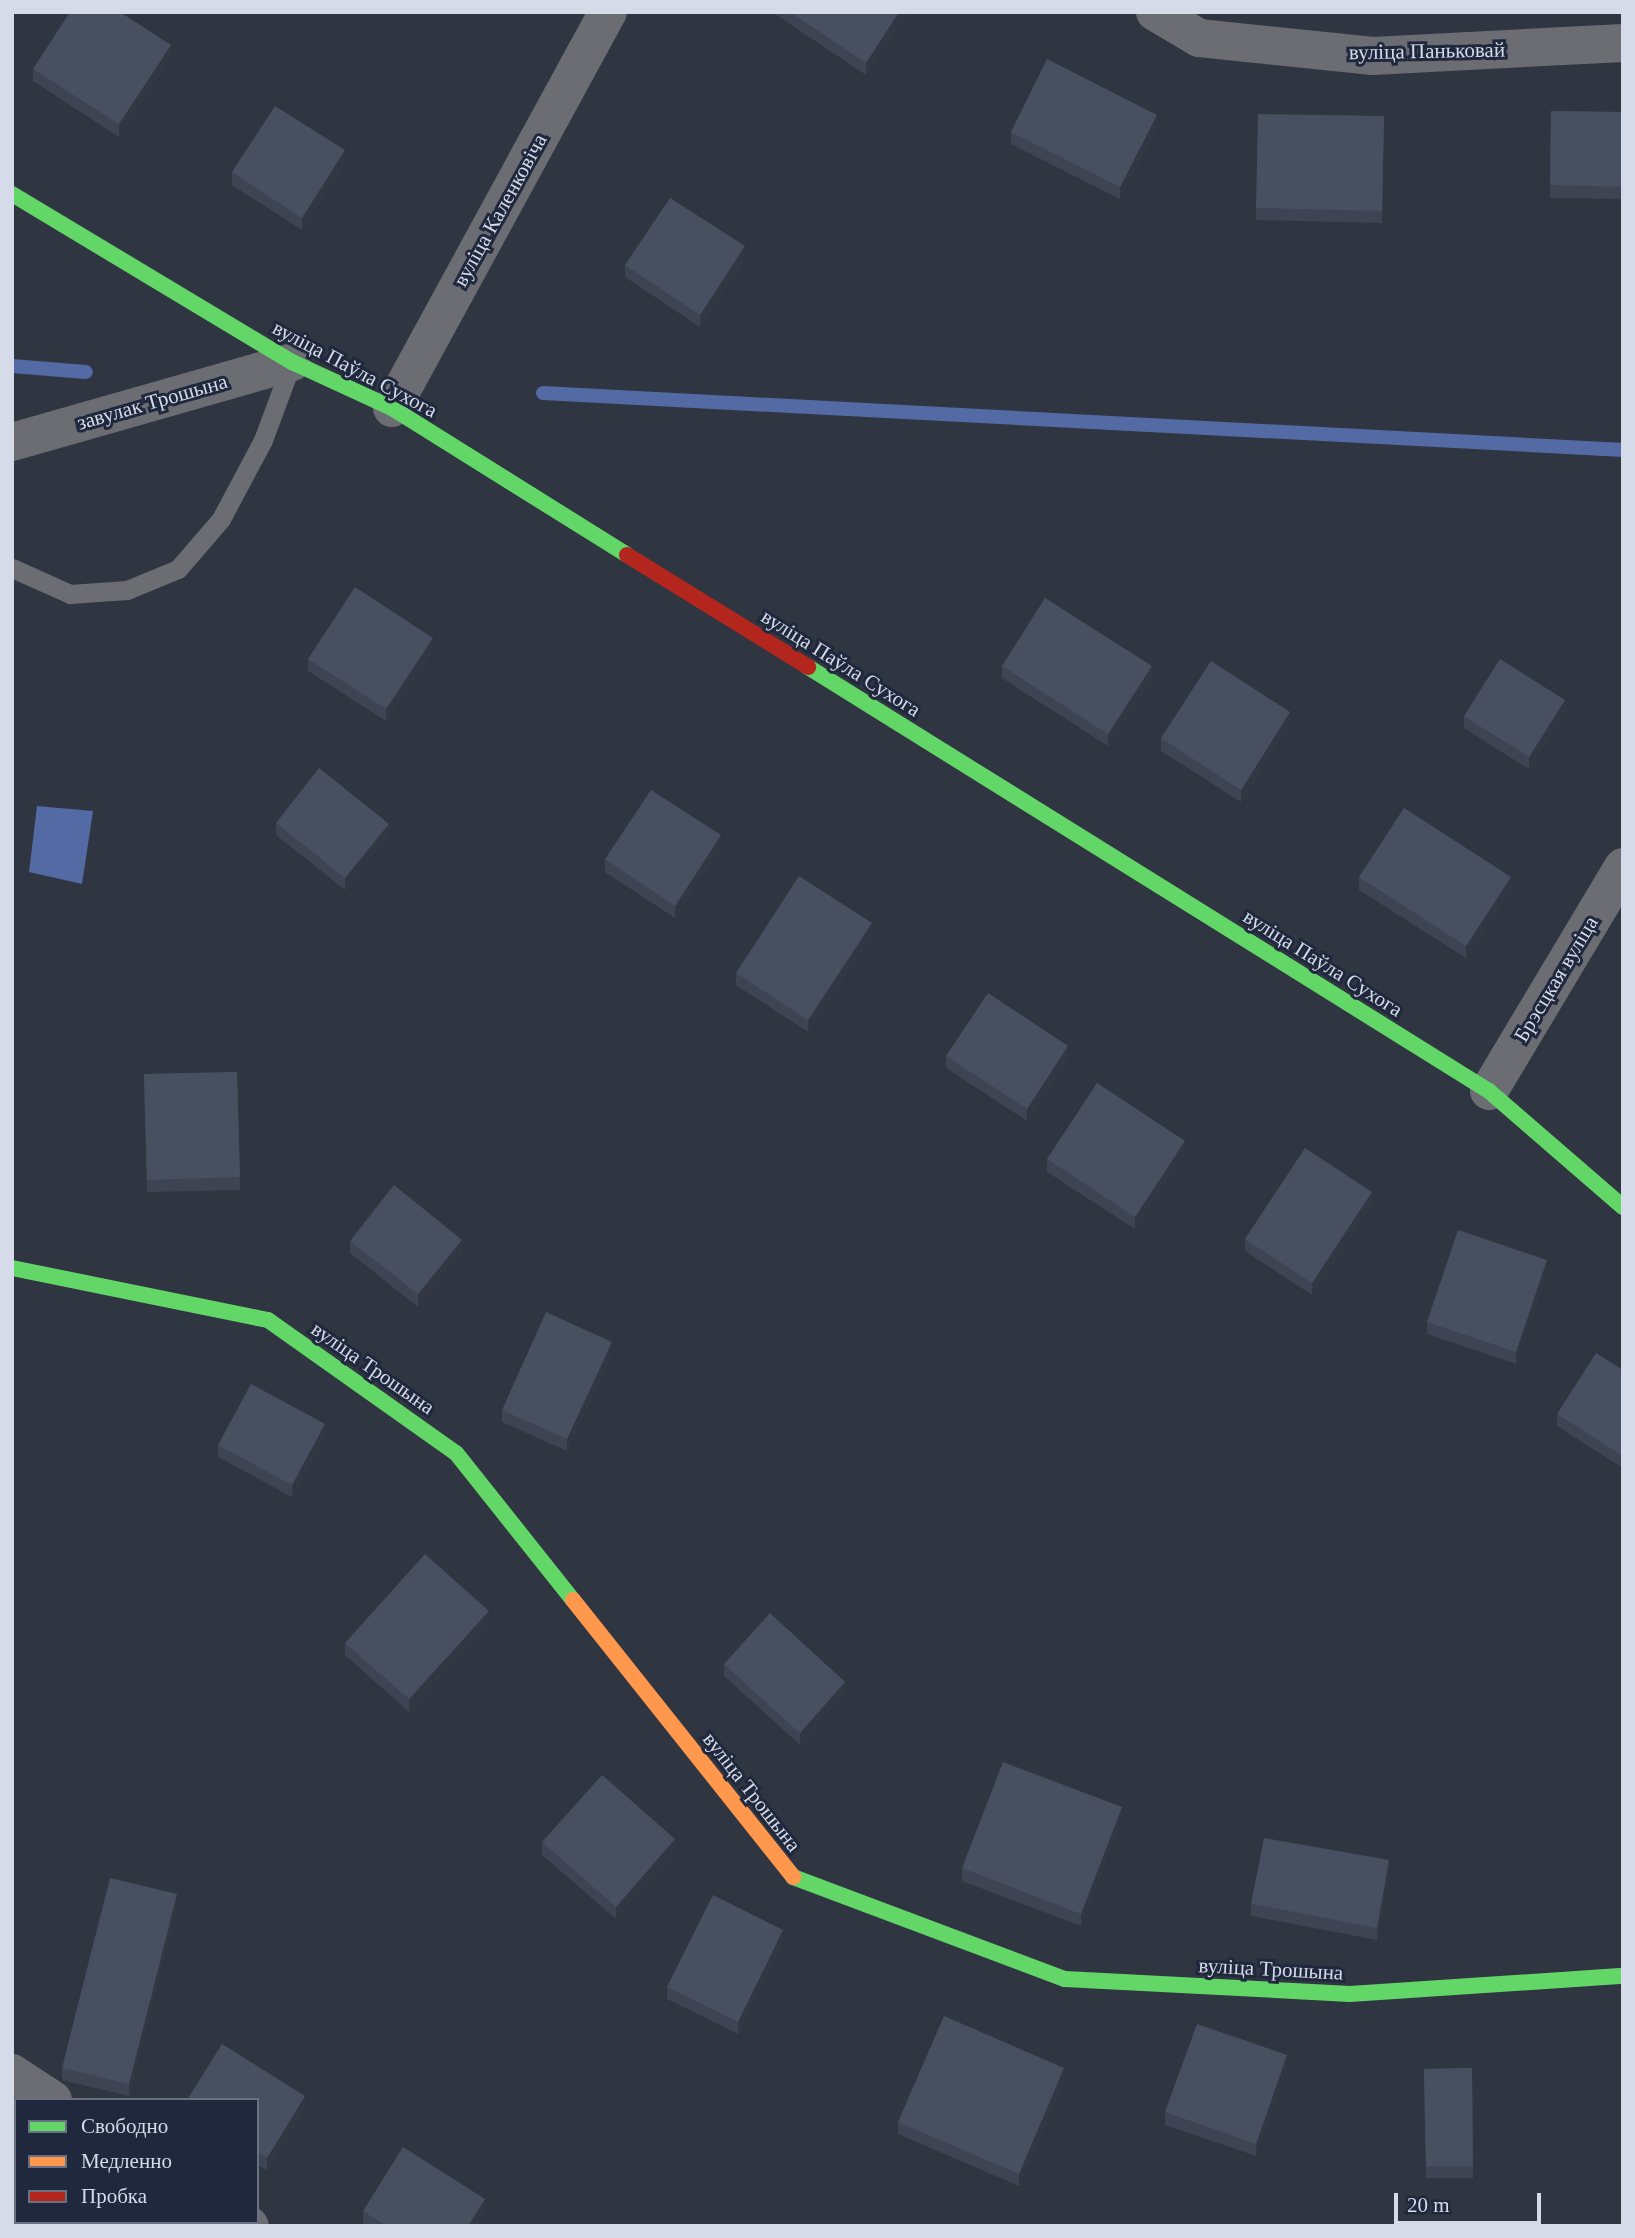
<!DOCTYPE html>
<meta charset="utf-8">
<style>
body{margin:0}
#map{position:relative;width:1635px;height:2238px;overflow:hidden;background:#303641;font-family:"Times New Roman",serif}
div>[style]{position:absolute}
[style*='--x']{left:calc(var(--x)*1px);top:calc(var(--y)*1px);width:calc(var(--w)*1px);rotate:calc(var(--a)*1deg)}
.water>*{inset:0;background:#536aa4}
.stream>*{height:14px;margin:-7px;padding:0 7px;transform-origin:7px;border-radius:7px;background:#536aa4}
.lane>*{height:19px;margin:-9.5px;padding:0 9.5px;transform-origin:9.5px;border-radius:9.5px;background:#6b6d73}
.street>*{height:38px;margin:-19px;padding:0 19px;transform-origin:19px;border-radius:19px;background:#6b6d73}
.fast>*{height:16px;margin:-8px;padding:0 8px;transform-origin:8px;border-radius:8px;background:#63d668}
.slow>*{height:16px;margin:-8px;padding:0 8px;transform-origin:8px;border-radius:8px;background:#ff974d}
.jam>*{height:16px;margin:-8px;padding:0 8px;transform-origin:8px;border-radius:8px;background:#b3261e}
.wall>*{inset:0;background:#3e4453}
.shaded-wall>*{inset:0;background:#323743}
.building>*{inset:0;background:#484f60}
span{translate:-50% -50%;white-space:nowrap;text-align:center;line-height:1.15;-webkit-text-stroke:6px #20283d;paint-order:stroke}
.street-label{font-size:21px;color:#d5dbe9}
.frame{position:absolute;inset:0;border:14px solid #d5dbe9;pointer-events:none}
.legend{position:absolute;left:14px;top:2098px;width:245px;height:126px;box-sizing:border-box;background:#20283d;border:2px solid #687082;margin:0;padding:9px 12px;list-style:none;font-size:21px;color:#d5dbe9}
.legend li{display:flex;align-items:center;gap:14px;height:35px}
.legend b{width:35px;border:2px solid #687082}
.scale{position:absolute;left:1394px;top:2193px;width:147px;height:32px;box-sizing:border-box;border:4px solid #d5dbe9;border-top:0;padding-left:9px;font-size:21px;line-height:24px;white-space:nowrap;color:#d5dbe9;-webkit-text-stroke:5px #20283d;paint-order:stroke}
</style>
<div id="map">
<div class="water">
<i style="clip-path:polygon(37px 806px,93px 811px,82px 884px,29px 872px)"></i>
</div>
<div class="stream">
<i style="--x:12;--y:366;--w:74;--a:4.6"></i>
<i style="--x:543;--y:393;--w:1082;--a:3.02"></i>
<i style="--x:12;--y:2124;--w:4;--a:27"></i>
<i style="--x:166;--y:2222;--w:6;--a:39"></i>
</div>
<div class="lane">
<i style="--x:12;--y:568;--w:64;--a:24.1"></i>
<i style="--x:70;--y:594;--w:57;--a:-4"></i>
<i style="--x:127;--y:590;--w:55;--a:-22.4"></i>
<i style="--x:178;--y:569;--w:66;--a:-49.3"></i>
<i style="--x:221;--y:519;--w:89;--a:-62"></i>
<i style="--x:263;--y:440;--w:83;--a:-69.6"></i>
</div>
<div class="street">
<i style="--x:1155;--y:12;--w:51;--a:30.6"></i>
<i style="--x:1199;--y:38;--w:175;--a:5.9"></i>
<i style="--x:1373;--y:56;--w:250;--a:-3"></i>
<i style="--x:392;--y:408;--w:451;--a:-61.4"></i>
<i style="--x:12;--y:442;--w:291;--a:-15.9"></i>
<i style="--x:1489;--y:1091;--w:261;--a:-59.1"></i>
<i style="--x:12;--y:2073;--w:49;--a:33.4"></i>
<i style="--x:245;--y:2222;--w:6;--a:39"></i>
</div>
<div class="fast">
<i style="--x:12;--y:194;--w:327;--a:31"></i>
<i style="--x:292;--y:362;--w:110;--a:24.7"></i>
<i style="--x:392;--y:408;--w:277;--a:32"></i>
<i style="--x:808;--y:667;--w:802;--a:31.91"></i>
<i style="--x:1489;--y:1091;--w:177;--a:40.9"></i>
<i style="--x:12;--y:1268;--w:261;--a:11.5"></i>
<i style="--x:268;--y:1320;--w:230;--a:35.3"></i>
<i style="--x:456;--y:1453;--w:188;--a:51.5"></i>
<i style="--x:793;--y:1877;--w:290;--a:20.6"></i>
<i style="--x:1065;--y:1979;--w:285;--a:3"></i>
<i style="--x:1350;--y:1994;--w:274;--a:-3.8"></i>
</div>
<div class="slow">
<i style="--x:573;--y:1600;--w:354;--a:51.5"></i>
</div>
<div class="jam">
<i style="--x:627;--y:555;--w:213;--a:31.7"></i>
</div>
<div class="wall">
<i style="clip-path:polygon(772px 12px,907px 12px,866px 75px)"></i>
<i style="clip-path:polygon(171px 57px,119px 137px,33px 81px,33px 69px)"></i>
<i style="clip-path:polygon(1551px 111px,1623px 112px,1623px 199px,1550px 198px)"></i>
<i style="clip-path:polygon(1384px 116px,1382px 223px,1256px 220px,1256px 208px)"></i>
<i style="clip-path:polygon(1157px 127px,1120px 199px,1011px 144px,1011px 132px)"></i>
<i style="clip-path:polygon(345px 163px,302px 230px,232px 185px,232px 172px)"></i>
<i style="clip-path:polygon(745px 259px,700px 327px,625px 277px,625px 265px)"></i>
<i style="clip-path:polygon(433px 650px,386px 721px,308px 671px,308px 659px)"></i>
<i style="clip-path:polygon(1002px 666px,1152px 678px,1108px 746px,1002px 678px)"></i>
<i style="clip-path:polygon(1565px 712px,1529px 769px,1464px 728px,1464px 716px)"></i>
<i style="clip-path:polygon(1290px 724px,1241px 802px,1161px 751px,1161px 738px)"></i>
<i style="clip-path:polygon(276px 823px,389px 836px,345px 890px,276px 835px)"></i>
<i style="clip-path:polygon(721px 847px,675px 918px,605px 872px,605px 859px)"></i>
<i style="clip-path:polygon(1359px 877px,1511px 889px,1466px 958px,1359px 890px)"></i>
<i style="clip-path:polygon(872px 935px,808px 1032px,736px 985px,736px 973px)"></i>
<i style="clip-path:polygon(946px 1056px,1068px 1058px,1027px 1121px,946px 1068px)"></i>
<i style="clip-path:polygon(237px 1072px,240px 1190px,147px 1192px,144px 1074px)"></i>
<i style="clip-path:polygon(1185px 1153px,1135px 1229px,1047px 1172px,1047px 1159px)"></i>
<i style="clip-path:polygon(1372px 1204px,1312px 1295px,1245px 1251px,1245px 1239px)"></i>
<i style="clip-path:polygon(350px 1241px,462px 1252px,418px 1307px,350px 1253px)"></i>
<i style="clip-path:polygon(1547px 1272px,1516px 1364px,1427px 1334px,1427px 1322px)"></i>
<i style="clip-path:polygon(612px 1355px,567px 1451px,502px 1422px,502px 1410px)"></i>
<i style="clip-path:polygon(1623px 1370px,1623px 1468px,1557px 1426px,1557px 1414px)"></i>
<i style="clip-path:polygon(325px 1436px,292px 1497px,218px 1457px,218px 1445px)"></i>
<i style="clip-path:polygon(489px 1623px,409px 1712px,345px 1655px,345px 1643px)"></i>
<i style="clip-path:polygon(724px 1664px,845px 1694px,800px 1745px,724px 1676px)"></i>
<i style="clip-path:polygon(1122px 1820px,1081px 1926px,962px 1881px,962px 1868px)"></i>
<i style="clip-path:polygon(542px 1842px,675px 1851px,616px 1919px,542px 1855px)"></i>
<i style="clip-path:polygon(1389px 1873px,1377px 1940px,1251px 1916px,1251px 1904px)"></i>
<i style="clip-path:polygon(177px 1907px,129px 2096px,62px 2080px,62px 2068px)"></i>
<i style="clip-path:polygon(783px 1942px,738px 2034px,667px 1999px,667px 1987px)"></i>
<i style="clip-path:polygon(1287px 2068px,1256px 2156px,1165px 2125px,1165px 2112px)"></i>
<i style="clip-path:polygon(1472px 2068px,1473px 2178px,1426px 2178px,1424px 2069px)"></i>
<i style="clip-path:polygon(1064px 2081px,1019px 2186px,898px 2134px,898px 2122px)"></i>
<i style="clip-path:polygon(257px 2100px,305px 2108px,267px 2170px,257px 2164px)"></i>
<i style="clip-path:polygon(363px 2211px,485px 2211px,476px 2226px,368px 2226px,363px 2223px)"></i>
</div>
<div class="shaded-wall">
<i style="clip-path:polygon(899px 12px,907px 12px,866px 75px,866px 63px)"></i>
<i style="clip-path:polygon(171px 45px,171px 57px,119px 137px,119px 124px)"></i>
<i style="clip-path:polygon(1157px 115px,1157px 127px,1120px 199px,1120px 187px)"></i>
<i style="clip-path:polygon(345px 150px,345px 163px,302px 230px,302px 218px)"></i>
<i style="clip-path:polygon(745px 246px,745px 259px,700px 327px,700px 315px)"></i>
<i style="clip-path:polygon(433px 638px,433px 650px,386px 721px,386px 709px)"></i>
<i style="clip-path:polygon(1152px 666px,1152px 678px,1108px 746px,1108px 734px)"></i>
<i style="clip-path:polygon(1565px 700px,1565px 712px,1529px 769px,1529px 757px)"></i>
<i style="clip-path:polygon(1290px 712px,1290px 724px,1241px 802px,1241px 790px)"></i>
<i style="clip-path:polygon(389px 824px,389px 836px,345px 890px,345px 878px)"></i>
<i style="clip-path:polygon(721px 835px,721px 847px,675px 918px,675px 906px)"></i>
<i style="clip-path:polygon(1511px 877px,1511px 889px,1466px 958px,1466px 946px)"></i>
<i style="clip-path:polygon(872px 923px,872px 935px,808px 1032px,808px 1020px)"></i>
<i style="clip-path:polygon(1068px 1046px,1068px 1058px,1027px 1121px,1027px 1109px)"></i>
<i style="clip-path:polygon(1185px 1141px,1185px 1153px,1135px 1229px,1135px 1217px)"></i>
<i style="clip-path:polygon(1372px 1192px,1372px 1204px,1312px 1295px,1312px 1283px)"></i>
<i style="clip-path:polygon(462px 1240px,462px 1252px,418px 1307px,418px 1294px)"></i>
<i style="clip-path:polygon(1547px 1260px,1547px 1272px,1516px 1364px,1516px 1352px)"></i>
<i style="clip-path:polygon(612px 1342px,612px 1355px,567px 1451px,567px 1439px)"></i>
<i style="clip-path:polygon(325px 1424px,325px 1436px,292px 1497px,292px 1485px)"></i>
<i style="clip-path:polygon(489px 1611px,489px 1623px,409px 1712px,409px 1699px)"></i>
<i style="clip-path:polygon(845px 1682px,845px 1694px,800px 1745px,800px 1733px)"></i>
<i style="clip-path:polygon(1122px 1807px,1122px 1820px,1081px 1926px,1081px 1914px)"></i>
<i style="clip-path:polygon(675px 1839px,675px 1851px,616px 1919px,616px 1907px)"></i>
<i style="clip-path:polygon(1389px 1860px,1389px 1873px,1377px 1940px,1377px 1928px)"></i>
<i style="clip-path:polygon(177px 1894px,177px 1907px,129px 2096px,129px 2084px)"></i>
<i style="clip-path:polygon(783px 1930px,783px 1942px,738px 2034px,738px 2022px)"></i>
<i style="clip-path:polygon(1287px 2055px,1287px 2068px,1256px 2156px,1256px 2144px)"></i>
<i style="clip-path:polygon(1064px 2068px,1064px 2081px,1019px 2186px,1019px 2174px)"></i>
<i style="clip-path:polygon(305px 2096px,305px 2108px,267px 2170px,267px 2158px)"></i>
<i style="clip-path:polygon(485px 2199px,485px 2211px,476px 2226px,468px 2226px)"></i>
</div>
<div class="building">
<i style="clip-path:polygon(70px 12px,120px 12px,171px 45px,119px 124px,33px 69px)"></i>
<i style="clip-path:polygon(790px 12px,899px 12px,866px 63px)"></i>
<i style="clip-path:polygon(1047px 59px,1157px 115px,1120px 187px,1011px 132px)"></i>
<i style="clip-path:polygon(275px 106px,345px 150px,302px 218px,232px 172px)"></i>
<i style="clip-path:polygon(1551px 111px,1623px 112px,1623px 187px,1550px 185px)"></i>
<i style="clip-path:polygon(1258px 114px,1384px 116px,1382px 211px,1256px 208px)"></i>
<i style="clip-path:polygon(670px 198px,745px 246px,700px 315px,625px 265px)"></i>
<i style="clip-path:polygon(355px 587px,433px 638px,386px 709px,308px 659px)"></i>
<i style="clip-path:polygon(1045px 598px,1152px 666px,1108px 734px,1002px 666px)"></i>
<i style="clip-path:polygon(1500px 659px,1565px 700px,1529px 757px,1464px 716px)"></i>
<i style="clip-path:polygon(1211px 661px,1290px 712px,1241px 790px,1161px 738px)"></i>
<i style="clip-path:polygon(319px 768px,389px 824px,345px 878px,276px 823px)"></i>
<i style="clip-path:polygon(651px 790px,721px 835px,675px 906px,605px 859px)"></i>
<i style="clip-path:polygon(1404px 808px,1511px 877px,1466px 946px,1359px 877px)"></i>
<i style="clip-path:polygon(799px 876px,872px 923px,808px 1020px,736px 973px)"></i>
<i style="clip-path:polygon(988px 993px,1068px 1046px,1027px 1109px,946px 1056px)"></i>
<i style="clip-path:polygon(237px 1072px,240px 1177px,147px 1180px,144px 1074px)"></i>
<i style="clip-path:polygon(1097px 1083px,1185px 1141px,1135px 1217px,1047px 1159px)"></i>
<i style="clip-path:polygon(1305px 1148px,1372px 1192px,1312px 1283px,1245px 1239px)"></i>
<i style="clip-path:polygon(394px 1185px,462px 1240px,418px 1294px,350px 1241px)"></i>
<i style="clip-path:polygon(1458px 1230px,1547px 1260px,1516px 1352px,1427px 1322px)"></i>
<i style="clip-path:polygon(546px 1312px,612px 1342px,567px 1439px,502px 1410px)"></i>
<i style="clip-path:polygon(1596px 1353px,1623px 1370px,1623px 1456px,1557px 1414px)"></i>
<i style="clip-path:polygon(251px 1384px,325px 1424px,292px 1485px,218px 1445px)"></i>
<i style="clip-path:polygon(425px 1554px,489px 1611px,409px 1699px,345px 1643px)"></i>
<i style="clip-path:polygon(770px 1613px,845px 1682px,800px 1733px,724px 1664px)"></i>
<i style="clip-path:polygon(1003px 1762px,1122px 1807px,1081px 1914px,962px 1868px)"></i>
<i style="clip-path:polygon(602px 1775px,675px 1839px,616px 1907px,542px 1842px)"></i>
<i style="clip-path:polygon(1264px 1838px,1389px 1860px,1377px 1928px,1251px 1904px)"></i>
<i style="clip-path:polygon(110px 1878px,177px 1894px,129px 2084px,62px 2068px)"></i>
<i style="clip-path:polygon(713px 1895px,783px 1930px,738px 2022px,667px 1987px)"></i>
<i style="clip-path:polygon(944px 2016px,1064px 2068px,1019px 2174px,898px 2122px)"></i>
<i style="clip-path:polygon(1197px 2024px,1287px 2055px,1256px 2144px,1165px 2112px)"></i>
<i style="clip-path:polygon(222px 2044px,305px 2096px,267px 2158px,257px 2152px,257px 2100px,187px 2100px)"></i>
<i style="clip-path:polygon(1472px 2068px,1473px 2166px,1426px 2166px,1424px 2069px)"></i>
<i style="clip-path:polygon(403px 2147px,485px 2199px,468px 2226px,387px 2226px,363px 2211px)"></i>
</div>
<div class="street-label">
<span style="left:1427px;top:51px;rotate:-1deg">вуліца Паньковай</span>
<span style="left:500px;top:210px;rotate:-61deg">вуліца Каленковіча</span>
<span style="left:355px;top:369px;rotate:28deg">вуліца Паўла Сухога</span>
<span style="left:152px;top:402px;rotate:-16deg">завулак Трошына</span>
<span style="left:841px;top:663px;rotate:32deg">вуліца Паўла Сухога</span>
<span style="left:1323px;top:963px;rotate:32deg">вуліца Паўла Сухога</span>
<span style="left:1556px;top:979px;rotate:-59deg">Брэсцкая вуліца</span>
<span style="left:373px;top:1368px;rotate:35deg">вуліца Трошына</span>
<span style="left:752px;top:1792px;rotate:52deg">вуліца Трошына</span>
<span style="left:1271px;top:1969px;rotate:3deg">вуліца Трошына</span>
</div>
<div class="frame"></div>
<ul class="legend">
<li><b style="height:9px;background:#63d668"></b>Свободно</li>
<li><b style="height:9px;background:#ff974d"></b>Медленно</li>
<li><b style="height:9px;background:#b3261e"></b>Пробка</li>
</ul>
<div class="scale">20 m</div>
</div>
